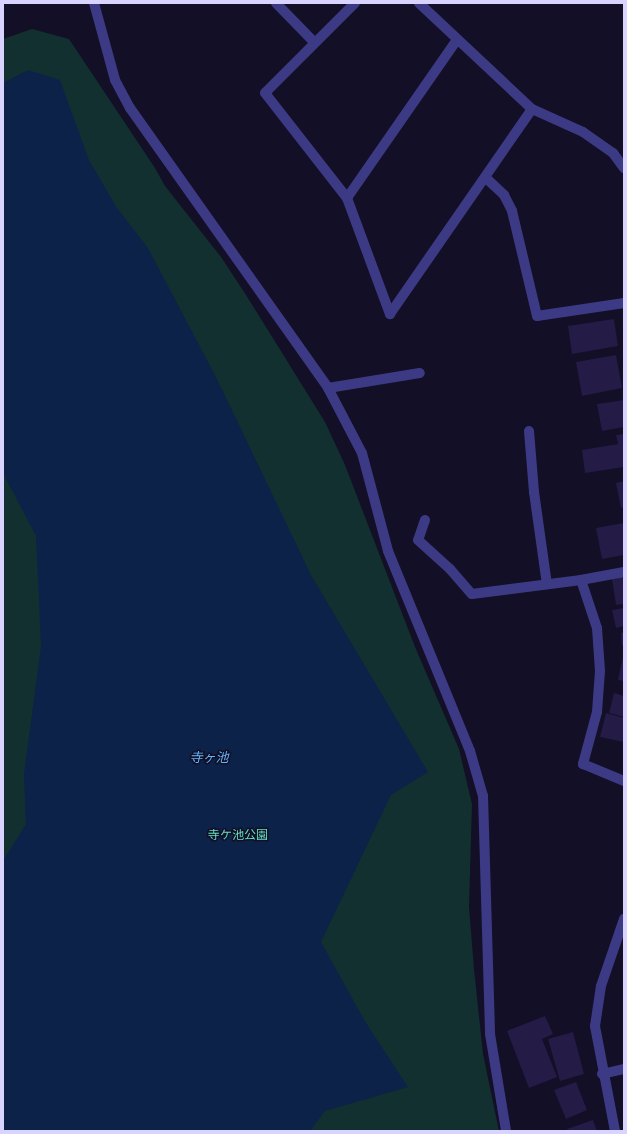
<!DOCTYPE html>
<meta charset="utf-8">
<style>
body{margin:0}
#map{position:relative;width:627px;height:1134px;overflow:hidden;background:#130f26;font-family:"Noto Sans","Noto Sans JP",sans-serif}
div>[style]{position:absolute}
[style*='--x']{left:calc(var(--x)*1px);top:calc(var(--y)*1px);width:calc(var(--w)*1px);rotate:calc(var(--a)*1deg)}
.green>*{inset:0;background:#12302f}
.water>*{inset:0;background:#0c2248}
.building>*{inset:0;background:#241b47}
.street>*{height:10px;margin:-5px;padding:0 5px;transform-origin:5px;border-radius:5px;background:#3d3a85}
span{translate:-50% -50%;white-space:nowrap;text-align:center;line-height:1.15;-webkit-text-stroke:3px #130f26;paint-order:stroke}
.park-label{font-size:12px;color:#5fe0c0}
.water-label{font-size:13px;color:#62b6ff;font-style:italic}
.frame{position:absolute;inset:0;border:4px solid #d9d4ff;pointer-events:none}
</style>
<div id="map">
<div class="green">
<i style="clip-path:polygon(32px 29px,69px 39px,155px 168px,165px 186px,221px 257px,246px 295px,325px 422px,345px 465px,415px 647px,459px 749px,472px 804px,469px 907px,474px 969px,483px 1054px,499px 1131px,3px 1131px,3px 39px)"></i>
</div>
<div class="water">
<i style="clip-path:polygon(28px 70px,60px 80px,89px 160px,117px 208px,148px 248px,217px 379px,311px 575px,428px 772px,391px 795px,321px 942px,366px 1023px,408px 1087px,325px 1111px,310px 1131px,3px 1131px,3px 861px,26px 824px,24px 774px,41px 646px,36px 536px,3px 473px,3px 83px)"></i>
</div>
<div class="building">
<i style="clip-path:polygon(614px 319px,618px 346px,572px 354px,568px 326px)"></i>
<i style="clip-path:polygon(616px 355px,622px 388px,582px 396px,576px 362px)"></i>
<i style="clip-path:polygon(624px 400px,624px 427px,602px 431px,597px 404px)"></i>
<i style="clip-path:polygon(624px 434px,624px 467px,585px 473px,582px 450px,618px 444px,616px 435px)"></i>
<i style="clip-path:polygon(624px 481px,624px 507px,621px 508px,616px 483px)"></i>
<i style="clip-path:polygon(624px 523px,624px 555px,602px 559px,596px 528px)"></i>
<i style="clip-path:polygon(624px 577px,624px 604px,616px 605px,612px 579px)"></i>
<i style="clip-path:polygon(624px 608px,624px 626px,616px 628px,612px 610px)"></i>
<i style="clip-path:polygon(624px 632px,624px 645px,622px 646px,621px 633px)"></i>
<i style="clip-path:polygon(623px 657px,624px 657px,624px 681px,618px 680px)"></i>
<i style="clip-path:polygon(614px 693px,624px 696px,624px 717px,609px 713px)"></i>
<i style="clip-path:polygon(606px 713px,624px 718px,624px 742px,600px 737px)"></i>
<i style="clip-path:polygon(545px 1016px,553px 1034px,542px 1039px,557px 1077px,529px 1088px,507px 1031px)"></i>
<i style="clip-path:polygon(573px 1032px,584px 1074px,560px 1081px,548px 1039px)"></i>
<i style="clip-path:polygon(576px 1082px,587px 1110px,566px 1119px,554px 1090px)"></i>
<i style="clip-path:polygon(593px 1120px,597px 1131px,568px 1131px,567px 1129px)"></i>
</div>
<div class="street">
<i style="--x:94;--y:3;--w:80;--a:74.7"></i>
<i style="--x:115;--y:80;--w:32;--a:62"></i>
<i style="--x:130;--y:108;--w:343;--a:54.7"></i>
<i style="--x:328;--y:388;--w:73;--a:62.4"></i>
<i style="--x:362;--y:453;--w:101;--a:75.1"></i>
<i style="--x:388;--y:551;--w:216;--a:67.7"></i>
<i style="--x:470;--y:751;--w:47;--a:73.9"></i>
<i style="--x:483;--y:796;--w:238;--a:88.3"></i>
<i style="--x:490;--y:1034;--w:98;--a:80.6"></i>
<i style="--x:276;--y:3;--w:54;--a:45.7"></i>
<i style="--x:355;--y:3;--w:127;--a:135"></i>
<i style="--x:265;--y:93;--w:133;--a:52"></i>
<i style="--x:347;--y:198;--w:124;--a:69.7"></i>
<i style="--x:390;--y:314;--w:249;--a:-55.3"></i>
<i style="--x:419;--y:3;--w:155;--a:43.2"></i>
<i style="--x:532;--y:109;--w:56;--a:24.3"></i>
<i style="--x:583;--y:132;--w:37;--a:35"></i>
<i style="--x:613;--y:153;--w:19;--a:54"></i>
<i style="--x:486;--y:178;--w:25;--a:43"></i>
<i style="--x:504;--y:195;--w:18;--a:63"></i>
<i style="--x:512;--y:211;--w:108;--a:76.6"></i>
<i style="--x:537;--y:316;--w:88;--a:-8.5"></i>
<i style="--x:347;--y:198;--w:191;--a:-55.2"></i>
<i style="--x:328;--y:388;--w:93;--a:-9.3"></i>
<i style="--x:529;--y:431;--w:61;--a:85.3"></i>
<i style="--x:534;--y:492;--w:93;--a:82"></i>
<i style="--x:425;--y:520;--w:21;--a:109"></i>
<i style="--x:418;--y:540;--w:43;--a:42.2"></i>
<i style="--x:450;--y:569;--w:33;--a:49"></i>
<i style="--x:472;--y:594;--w:110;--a:-7.3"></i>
<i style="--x:624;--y:572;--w:44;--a:169.5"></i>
<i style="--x:581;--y:580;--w:51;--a:71.6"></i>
<i style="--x:597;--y:628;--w:43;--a:86"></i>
<i style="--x:600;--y:671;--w:41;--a:94.2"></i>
<i style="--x:597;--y:712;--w:54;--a:105.1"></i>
<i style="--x:583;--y:764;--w:44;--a:22.5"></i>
<i style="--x:602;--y:1074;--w:23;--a:-13"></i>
<i style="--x:615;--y:1131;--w:107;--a:-100.8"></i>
<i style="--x:595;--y:1026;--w:40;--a:-81.5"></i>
<i style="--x:601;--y:986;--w:71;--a:-71.1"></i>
</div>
<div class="park-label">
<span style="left:238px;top:835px">寺ケ池公園</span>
</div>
<div class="water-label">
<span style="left:209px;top:757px">寺ヶ池</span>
</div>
<div class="frame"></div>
</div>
